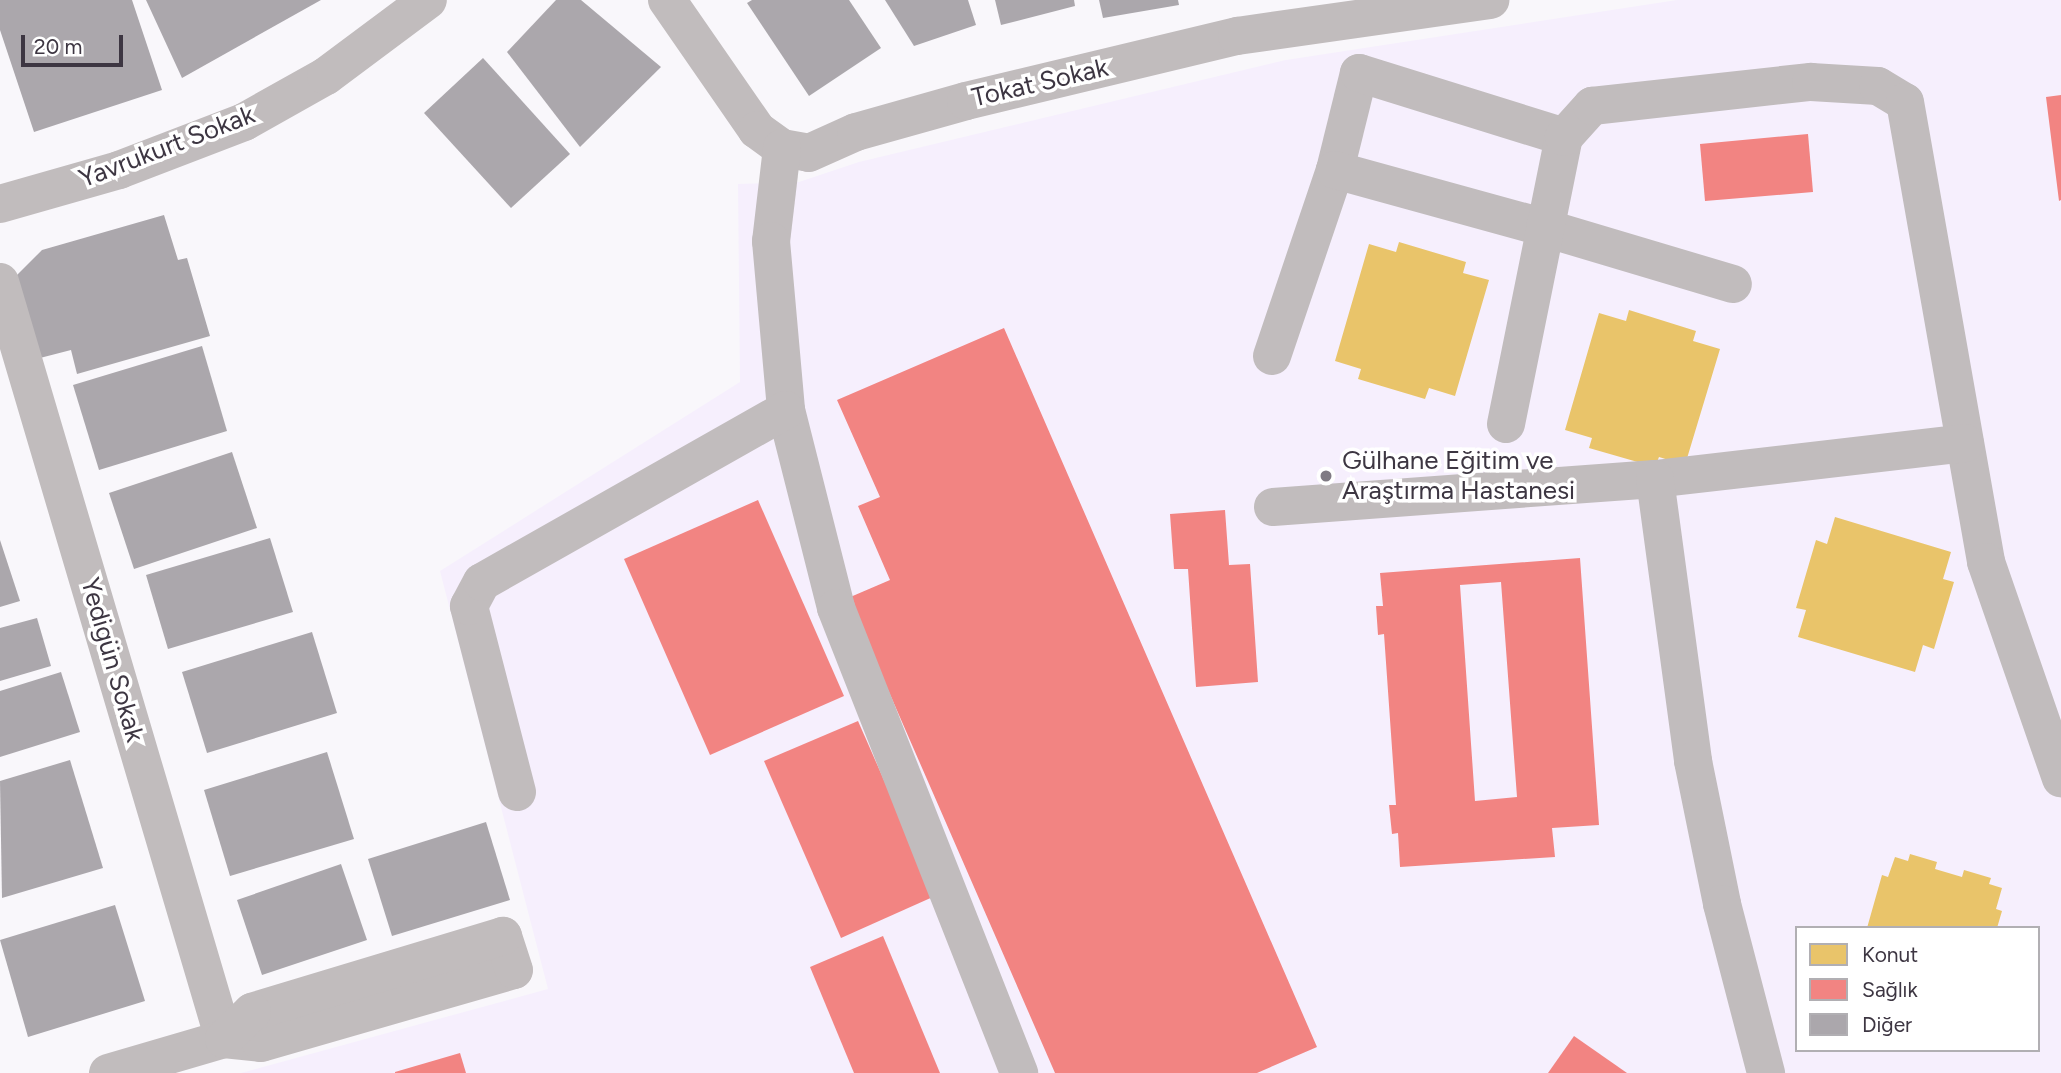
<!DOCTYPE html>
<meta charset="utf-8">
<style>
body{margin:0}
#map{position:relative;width:2061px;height:1073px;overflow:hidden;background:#f9f7fb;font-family:Figtree,sans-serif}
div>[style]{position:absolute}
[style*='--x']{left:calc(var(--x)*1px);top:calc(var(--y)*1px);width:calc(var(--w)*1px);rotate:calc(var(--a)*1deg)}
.medical>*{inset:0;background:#f6effd}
.homes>*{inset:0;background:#e9c46a}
.health>*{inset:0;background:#f28482}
.building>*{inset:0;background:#aba7ac}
.minor>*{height:38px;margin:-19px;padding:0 19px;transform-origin:19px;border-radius:19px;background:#c1bcbd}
.dots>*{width:19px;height:19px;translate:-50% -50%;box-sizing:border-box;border:4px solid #fff;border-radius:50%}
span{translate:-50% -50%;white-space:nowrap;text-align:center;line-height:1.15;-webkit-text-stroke:7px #fff;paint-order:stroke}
.street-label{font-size:26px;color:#3d3642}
.poi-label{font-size:26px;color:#3d3642}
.left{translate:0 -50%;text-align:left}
.legend{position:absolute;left:1795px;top:926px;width:245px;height:126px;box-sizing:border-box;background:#fff;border:2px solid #b1afb3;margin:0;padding:9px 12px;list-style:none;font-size:21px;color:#3d3642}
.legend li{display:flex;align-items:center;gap:14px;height:35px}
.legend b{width:35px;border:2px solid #b1afb3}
.scale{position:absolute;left:21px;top:35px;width:102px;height:32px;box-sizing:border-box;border:4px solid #3d3642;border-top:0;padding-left:9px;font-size:21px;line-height:24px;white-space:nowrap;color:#3d3642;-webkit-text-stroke:5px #fff;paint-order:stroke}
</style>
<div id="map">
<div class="medical">
<i style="clip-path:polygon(evenodd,1677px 0,2061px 0,2061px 1073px,241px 1073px,548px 989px,440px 571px,740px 382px,738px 184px,799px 182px,859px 162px,1286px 60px,1677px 0,1797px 928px,2038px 928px,2038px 1050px,1797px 1050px,1797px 928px)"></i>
</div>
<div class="homes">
<i style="clip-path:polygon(1399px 242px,1466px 262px,1463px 273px,1489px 280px,1455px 396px,1429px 388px,1425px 399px,1358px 379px,1361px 369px,1335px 361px,1369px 244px,1396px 252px)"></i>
<i style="clip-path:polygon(1629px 310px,1696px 331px,1693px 341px,1720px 349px,1685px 465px,1659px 457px,1655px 467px,1589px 448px,1592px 438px,1565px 430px,1599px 313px,1626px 321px)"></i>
<i style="clip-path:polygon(1835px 517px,1951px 552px,1943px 579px,1954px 582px,1934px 649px,1923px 645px,1915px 672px,1798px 637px,1806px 610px,1796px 608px,1816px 540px,1827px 544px)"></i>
<i style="clip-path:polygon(1910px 854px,1937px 862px,1935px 869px,1962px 877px,1964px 870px,1991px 878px,1989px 884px,2002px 888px,1996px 909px,2002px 911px,1997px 928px,1867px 928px,1882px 875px,1888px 877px,1895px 857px,1908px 861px)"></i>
</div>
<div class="health">
<i style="clip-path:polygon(2061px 95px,2061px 200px,2059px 201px,2046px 97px)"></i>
<i style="clip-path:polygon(1808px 134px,1813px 192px,1705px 201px,1700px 144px)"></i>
<i style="clip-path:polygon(1004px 328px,1317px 1047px,1257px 1073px,1055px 1073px,848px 598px,890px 580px,858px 506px,880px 497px,837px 400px)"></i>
<i style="clip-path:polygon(758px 500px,844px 696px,710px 755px,624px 559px)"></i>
<i style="clip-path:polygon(1225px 510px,1229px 565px,1250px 564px,1258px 682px,1196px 687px,1188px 569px,1174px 569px,1170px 514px)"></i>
<i style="clip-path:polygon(evenodd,1580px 558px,1599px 825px,1552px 828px,1555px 857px,1400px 867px,1398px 833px,1392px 834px,1389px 805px,1396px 805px,1384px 634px,1378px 635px,1376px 606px,1383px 606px,1380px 573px,1580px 558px,1501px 582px,1517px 797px,1475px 801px,1460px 585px,1501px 582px)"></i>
<i style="clip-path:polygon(858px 721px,935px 896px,841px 938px,764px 761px)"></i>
<i style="clip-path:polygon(883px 936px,940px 1073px,854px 1073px,810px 967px)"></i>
<i style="clip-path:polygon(1574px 1036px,1627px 1073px,1548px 1073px)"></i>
<i style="clip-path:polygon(460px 1053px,466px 1073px,395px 1073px,395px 1072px)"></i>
</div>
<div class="building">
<i style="clip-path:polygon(0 0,132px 0,162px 90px,34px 132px,0 30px)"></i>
<i style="clip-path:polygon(146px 0,321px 0,182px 78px)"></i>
<i style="clip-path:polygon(556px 0,581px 0,661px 67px,580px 147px,507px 52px)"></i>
<i style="clip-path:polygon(752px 0,849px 0,881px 48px,809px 96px,747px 3px)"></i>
<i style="clip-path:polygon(885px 0,968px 0,976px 25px,914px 46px)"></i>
<i style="clip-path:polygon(995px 0,1074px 0,1075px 6px,1001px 25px)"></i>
<i style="clip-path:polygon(1099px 0,1178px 0,1179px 5px,1103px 18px)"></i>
<i style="clip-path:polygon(483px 58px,570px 154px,511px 208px,424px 113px)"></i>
<i style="clip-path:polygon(164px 215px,178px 260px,187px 258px,210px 336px,77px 374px,71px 350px,40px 358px,16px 276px,42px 250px)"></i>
<i style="clip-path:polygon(202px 346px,227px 431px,99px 470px,73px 385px)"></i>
<i style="clip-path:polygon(232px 452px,257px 528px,134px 569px,109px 493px)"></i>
<i style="clip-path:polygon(270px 538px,293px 612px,168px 649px,146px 575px)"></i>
<i style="clip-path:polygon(0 540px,20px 601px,0 607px)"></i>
<i style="clip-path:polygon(37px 618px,51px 666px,0 681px,0 628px)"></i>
<i style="clip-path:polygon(312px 632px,337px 713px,207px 753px,182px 672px)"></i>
<i style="clip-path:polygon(61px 672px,80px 732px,0 757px,0 691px)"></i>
<i style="clip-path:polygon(327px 752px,354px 839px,230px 876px,204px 790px)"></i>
<i style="clip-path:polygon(70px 760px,103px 868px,2px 898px,0 781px)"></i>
<i style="clip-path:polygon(486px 822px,510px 900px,392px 936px,368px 859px)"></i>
<i style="clip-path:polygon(341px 864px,367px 940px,262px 975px,237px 900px)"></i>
<i style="clip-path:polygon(115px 905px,145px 1001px,28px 1037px,0 940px)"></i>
</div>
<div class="minor">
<i style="--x:667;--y:0;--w:158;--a:55.3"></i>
<i style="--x:757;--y:130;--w:31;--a:36"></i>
<i style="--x:782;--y:148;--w:27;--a:10"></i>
<i style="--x:809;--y:153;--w:51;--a:-24.1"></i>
<i style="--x:856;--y:132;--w:114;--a:-15.7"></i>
<i style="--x:966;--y:101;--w:279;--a:-13.5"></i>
<i style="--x:1237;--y:36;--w:256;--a:-8.1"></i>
<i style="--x:782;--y:148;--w:94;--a:96.7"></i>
<i style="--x:771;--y:241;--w:170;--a:84.9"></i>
<i style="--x:786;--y:410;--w:204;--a:75.8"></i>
<i style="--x:836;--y:608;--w:500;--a:68.5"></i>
<i style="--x:1335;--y:170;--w:100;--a:-76.1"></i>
<i style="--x:1359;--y:73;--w:215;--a:17.3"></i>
<i style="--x:0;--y:204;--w:124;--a:-15.9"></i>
<i style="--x:119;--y:170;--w:134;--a:-21"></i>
<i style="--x:244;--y:122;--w:94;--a:-29.3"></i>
<i style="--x:326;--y:76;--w:127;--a:-36.7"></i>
<i style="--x:0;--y:282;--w:789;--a:73.52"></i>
<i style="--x:1272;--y:356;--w:196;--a:-71.3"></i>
<i style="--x:1335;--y:170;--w:218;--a:15.4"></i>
<i style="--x:1545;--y:228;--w:196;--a:16.6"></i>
<i style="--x:1506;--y:424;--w:293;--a:-78.6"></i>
<i style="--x:1564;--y:137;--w:42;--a:-47.9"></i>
<i style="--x:1592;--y:106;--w:220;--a:-6.3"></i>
<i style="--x:1811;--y:82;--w:67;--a:3.4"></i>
<i style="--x:1878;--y:86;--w:31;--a:31"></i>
<i style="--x:1905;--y:102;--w:467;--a:80"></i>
<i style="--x:1986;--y:562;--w:229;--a:70.9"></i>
<i style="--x:1655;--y:479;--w:312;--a:-6.6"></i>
<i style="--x:1273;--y:507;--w:383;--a:-4.2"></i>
<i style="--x:1655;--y:479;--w:285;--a:82.3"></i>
<i style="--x:1693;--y:761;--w:146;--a:78.5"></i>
<i style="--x:1722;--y:904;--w:175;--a:75.4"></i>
<i style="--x:517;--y:792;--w:192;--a:-104.5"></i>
<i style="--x:469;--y:606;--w:27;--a:-62"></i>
<i style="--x:482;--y:582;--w:349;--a:-29.5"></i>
<i style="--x:108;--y:1073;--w:121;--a:-16.3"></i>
<i style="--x:224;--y:1039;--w:37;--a:6"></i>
<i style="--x:261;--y:1043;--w:263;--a:-16.1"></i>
<i style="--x:514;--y:970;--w:36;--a:-108"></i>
<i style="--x:503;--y:936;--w:262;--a:163.2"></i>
<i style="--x:252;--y:1012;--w:39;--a:136"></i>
</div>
<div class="dots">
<i style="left:1326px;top:476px;background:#7f7a83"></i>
</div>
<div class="street-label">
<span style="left:1040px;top:83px;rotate:-13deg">Tokat Sokak</span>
<span style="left:167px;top:147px;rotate:-21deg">Yavrukurt Sokak</span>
<span style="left:112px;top:660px;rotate:74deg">Yedigün Sokak</span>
</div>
<div class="poi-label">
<span class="left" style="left:1342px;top:476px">Gülhane Eğitim ve<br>Araştırma Hastanesi</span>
</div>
<ul class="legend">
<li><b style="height:19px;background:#e9c46a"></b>Konut</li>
<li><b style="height:19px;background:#f28482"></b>Sağlık</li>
<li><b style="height:19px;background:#aba7ac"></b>Diğer</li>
</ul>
<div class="scale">20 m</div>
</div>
